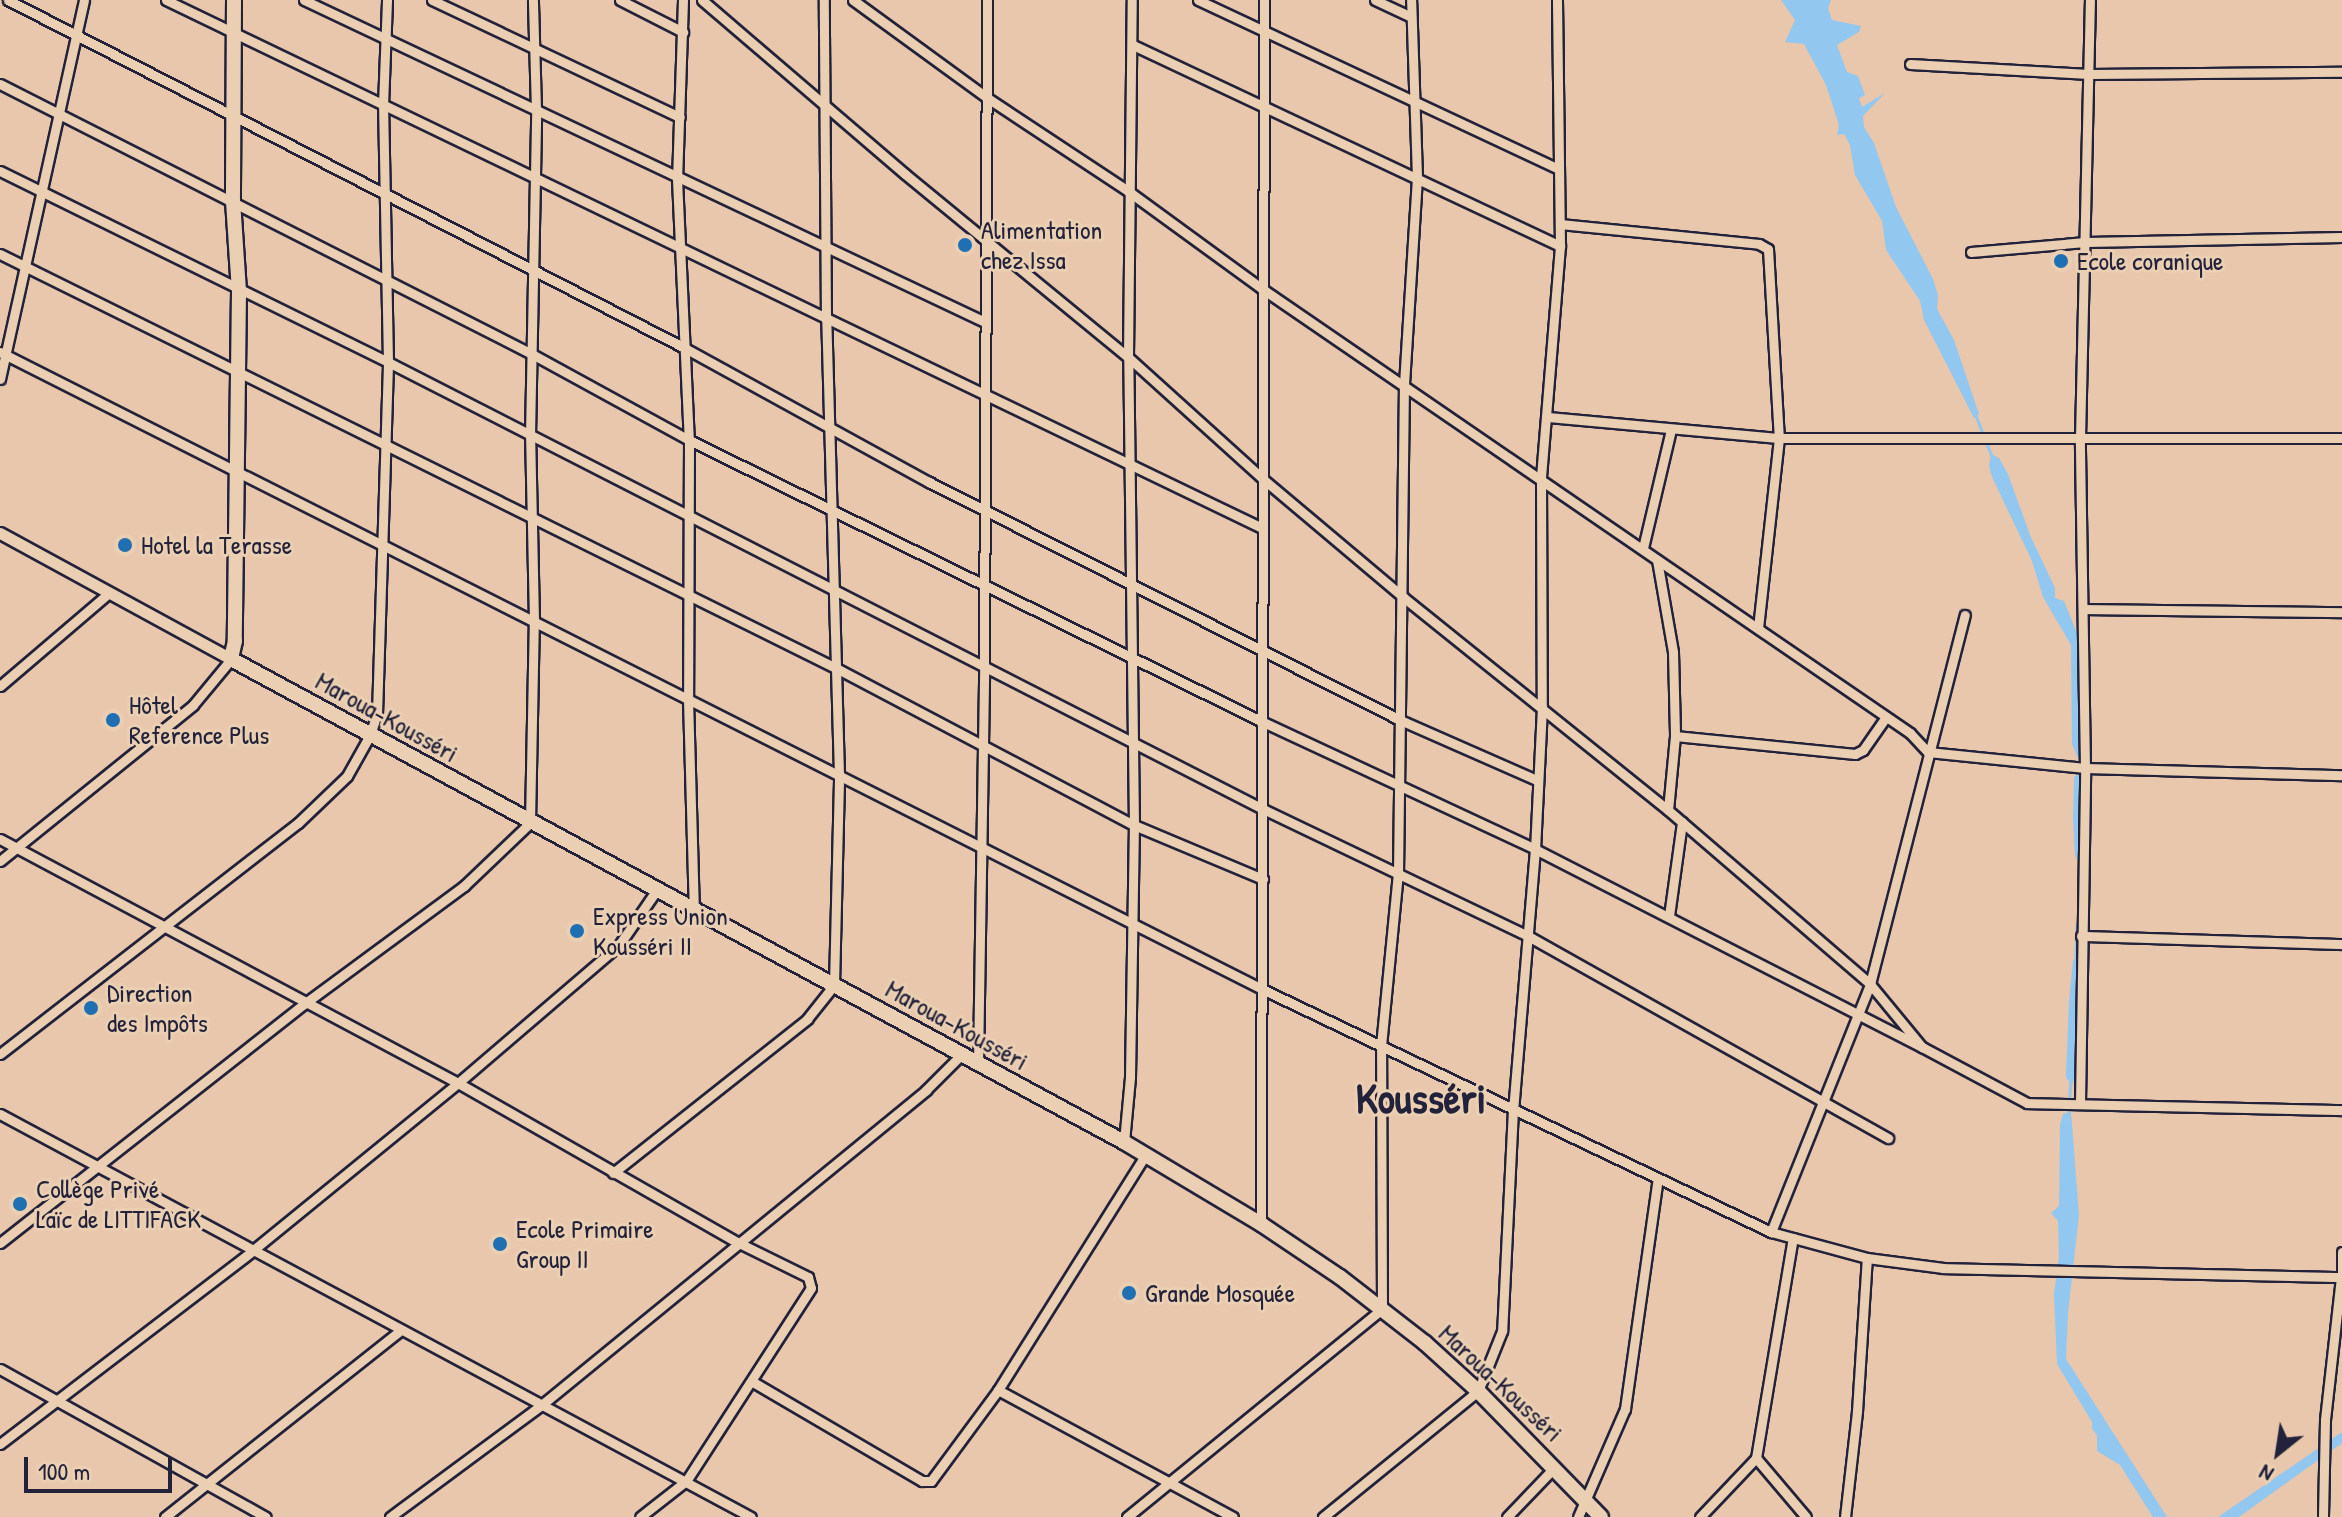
<!DOCTYPE html>
<meta charset="utf-8">
<style>
body{margin:0}
#map{position:relative;width:2342px;height:1517px;overflow:hidden;background:#e8c7ac;font-family:"Patrick Hand",sans-serif}
div>[style]{position:absolute}
[style*='--x']{left:calc(var(--x)*1px);top:calc(var(--y)*1px);width:calc(var(--w)*1px);rotate:calc(var(--a)*1deg)}
.water>*{inset:0;background:#92c7f0}
.stream>*{height:3px;margin:-1.5px;padding:0 1.5px;transform-origin:1.5px;border-radius:1.5px;background:#92c7f0}
.roads{filter:drop-shadow(2px 0 #22223b) drop-shadow(-2px 0 #22223b) drop-shadow(0 2px #22223b) drop-shadow(0 -2px #22223b)}
.minor>*{height:9px;margin:-4.5px;padding:0 4.5px;transform-origin:4.5px;border-radius:4.5px;background:#ebcfb2}
.tertiary>*{height:11px;margin:-5.5px;padding:0 5.5px;transform-origin:5.5px;border-radius:5.5px;background:#ebcfb2}
.trunk>*{height:14px;margin:-7px;padding:0 7px;transform-origin:7px;border-radius:7px;background:#ebcfb2}
.dots>*{width:22px;height:22px;translate:-50% -50%;box-sizing:border-box;border:4px solid #ebcfb2;border-radius:50%}
span{translate:-50% -50%;white-space:nowrap;text-align:center;line-height:1.15;-webkit-text-stroke:6px #ebcfb2;paint-order:stroke}
.poi-label{font-size:26px;color:#22223b}
.left{translate:0 -50%;text-align:left}
.street-label{font-size:26px;color:#22223b}
.town-label{font-size:42px;color:#22223b;font-weight:700}
.north{position:absolute;left:2238px;top:1413px;width:80px;height:80px;-webkit-text-stroke:6px #ebcfb2;paint-order:stroke;rotate:210deg;font-size:22px;font-weight:700;line-height:32px;text-align:center;color:#22223b}
.north::after{content:'';display:block;margin:auto;width:28px;height:36px;background:#22223b;clip-path:polygon(50% 0,100% 100%,50% 72%,0 100%)}
.scale{position:absolute;left:24px;top:1457px;width:148px;height:36px;box-sizing:border-box;border:4px solid #22223b;border-top:0;padding-left:10px;font-size:24px;line-height:28px;white-space:nowrap;color:#22223b;-webkit-text-stroke:6px #ebcfb2;paint-order:stroke}
</style>
<div id="map">
<div class="water">
<i style="clip-path:polygon(1781px 0,1831px 0,1828px 8px,1832px 20px,1861px 26px,1859px 32px,1837px 45px,1847px 72px,1858px 76px,1865px 95px,1859px 98px,1862px 107px,1885px 93px,1863px 116px,1864px 127px,1874px 143px,1896px 207px,1933px 279px,1938px 295px,1937px 309px,1954px 340px,1979px 414px,1974px 418px,1924px 320px,1920px 301px,1886px 250px,1882px 221px,1855px 175px,1850px 145px,1844px 134px,1837px 135px,1839px 125px,1826px 85px,1804px 44px,1785px 42px,1795px 20px)"></i>
<i style="clip-path:polygon(1991px 454px,1999px 458px,2008px 474px,2030px 535px,2055px 588px,2055px 598px,2064px 601px,2080px 641px,2079px 761px,2072px 744px,2071px 645px,2043px 597px,2032px 561px,1992px 477px,1989px 466px)"></i>
<i style="clip-path:polygon(2078px 774px,2081px 781px,2079px 864px,2075px 855px,2073px 818px,2074px 777px)"></i>
<i style="clip-path:polygon(2078px 958px,2077px 1070px,2072px 1086px,2066px 1077px,2069px 1002px,2073px 960px)"></i>
<i style="clip-path:polygon(2071px 1112px,2079px 1215px,2068px 1313px,2066px 1359px,2167px 1517px,2153px 1517px,2120px 1465px,2097px 1451px,2097px 1435px,2092px 1429px,2092px 1422px,2057px 1364px,2054px 1294px,2059px 1257px,2058px 1221px,2051px 1213px,2059px 1206px,2060px 1125px,2063px 1114px)"></i>
<i style="clip-path:polygon(2342px 1432px,2342px 1443px,2239px 1517px,2218px 1517px)"></i>
</div>
<div class="stream">
<i style="--x:1975;--y:414;--w:44;--a:68.7"></i>
<i style="--x:2075;--y:963;--w:40;--a:-87.1"></i>
<i style="--x:2068;--y:1115;--w:32;--a:-86"></i>
</div>
<div class="roads">
<div class="minor">
<i style="--x:8;--y:0;--w:759;--a:27.21"></i>
<i style="--x:683;--y:347;--w:281;--a:28.8"></i>
<i style="--x:929;--y:482;--w:528;--a:26.81"></i>
<i style="--x:1400;--y:720;--w:150;--a:23.7"></i>
<i style="--x:166;--y:0;--w:1217;--a:25.72"></i>
<i style="--x:304;--y:0;--w:753;--a:25.31"></i>
<i style="--x:432;--y:0;--w:274;--a:25.3"></i>
<i style="--x:620;--y:0;--w:71;--a:26.9"></i>
<i style="--x:683;--y:0;--w:179;--a:91.9"></i>
<i style="--x:677;--y:179;--w:261;--a:87.4"></i>
<i style="--x:689;--y:440;--w:259;--a:90.2"></i>
<i style="--x:688;--y:699;--w:212;--a:88.4"></i>
<i style="--x:702;--y:0;--w:267;--a:40.6"></i>
<i style="--x:905;--y:174;--w:288;--a:39.4"></i>
<i style="--x:1128;--y:357;--w:182;--a:42.1"></i>
<i style="--x:1263;--y:479;--w:183;--a:40.1"></i>
<i style="--x:1403;--y:597;--w:340;--a:38.8"></i>
<i style="--x:1668;--y:810;--w:267;--a:40.7"></i>
<i style="--x:1870;--y:984;--w:82;--a:50.5"></i>
<i style="--x:1922;--y:1047;--w:119;--a:28.1"></i>
<i style="--x:2027;--y:1103;--w:315;--a:1.3"></i>
<i style="--x:853;--y:0;--w:165;--a:36.1"></i>
<i style="--x:986;--y:97;--w:170;--a:33.5"></i>
<i style="--x:1128;--y:191;--w:165;--a:36.1"></i>
<i style="--x:1261;--y:288;--w:787;--a:34.44"></i>
<i style="--x:1910;--y:733;--w:26;--a:47"></i>
<i style="--x:1928;--y:752;--w:158;--a:5.8"></i>
<i style="--x:2085;--y:768;--w:257;--a:1.6"></i>
<i style="--x:1198;--y:0;--w:396;--a:25.1"></i>
<i style="--x:1375;--y:0;--w:40;--a:25"></i>
<i style="--x:1557;--y:0;--w:246;--a:89.3"></i>
<i style="--x:1133;--y:45;--w:472;--a:25.2"></i>
<i style="--x:1560;--y:246;--w:232;--a:94.7"></i>
<i style="--x:1541;--y:477;--w:230;--a:89.8"></i>
<i style="--x:1542;--y:707;--w:142;--a:92.8"></i>
<i style="--x:1535;--y:849;--w:261;--a:94.8"></i>
<i style="--x:1513;--y:1109;--w:222;--a:92.8"></i>
<i style="--x:1502;--y:1331;--w:65;--a:111.8"></i>
<i style="--x:1478;--y:1391;--w:200;--a:140.9"></i>
<i style="--x:1910;--y:64;--w:179;--a:3.2"></i>
<i style="--x:2089;--y:74;--w:253;--a:-0.5"></i>
<i style="--x:0;--y:84;--w:597;--a:26.91"></i>
<i style="--x:532;--y:354;--w:179;--a:28.7"></i>
<i style="--x:689;--y:440;--w:637;--a:26.16"></i>
<i style="--x:1261;--y:721;--w:302;--a:25"></i>
<i style="--x:1535;--y:849;--w:435;--a:27.1"></i>
<i style="--x:0;--y:171;--w:432;--a:26.2"></i>
<i style="--x:388;--y:362;--w:983;--a:27.06"></i>
<i style="--x:1263;--y:809;--w:294;--a:25.6"></i>
<i style="--x:1528;--y:936;--w:413;--a:29.3"></i>
<i style="--x:1560;--y:224;--w:200;--a:5.7"></i>
<i style="--x:1759;--y:244;--w:10;--a:29"></i>
<i style="--x:1768;--y:249;--w:189;--a:86.7"></i>
<i style="--x:1779;--y:438;--w:190;--a:96.3"></i>
<i style="--x:1971;--y:252;--w:115;--a:-5"></i>
<i style="--x:2086;--y:242;--w:256;--a:-1.1"></i>
<i style="--x:0;--y:254;--w:933;--a:26.35"></i>
<i style="--x:836;--y:668;--w:337;--a:27.8"></i>
<i style="--x:1134;--y:825;--w:140;--a:22.7"></i>
<i style="--x:0;--y:352;--w:1416;--a:26.78"></i>
<i style="--x:1264;--y:990;--w:562;--a:25.52"></i>
<i style="--x:1771;--y:1232;--w:99;--a:15.2"></i>
<i style="--x:1867;--y:1258;--w:77;--a:7.5"></i>
<i style="--x:1943;--y:1268;--w:398;--a:1.3"></i>
<i style="--x:2341;--y:1277;--w:144;--a:96.4"></i>
<i style="--x:2325;--y:1420;--w:97;--a:91.2"></i>
<i style="--x:0;--y:379;--w:388;--a:-77.5"></i>
<i style="--x:1547;--y:417;--w:233;--a:5.2"></i>
<i style="--x:1779;--y:438;--w:563;--a:0"></i>
<i style="--x:1643;--y:548;--w:121;--a:-76.7"></i>
<i style="--x:1657;--y:560;--w:93;--a:80.1"></i>
<i style="--x:1673;--y:652;--w:84;--a:88.6"></i>
<i style="--x:1675;--y:736;--w:74;--a:95.4"></i>
<i style="--x:2085;--y:609;--w:257;--a:0.7"></i>
<i style="--x:0;--y:686;--w:143;--a:-40.5"></i>
<i style="--x:1675;--y:736;--w:181;--a:5.7"></i>
<i style="--x:1855;--y:754;--w:9;--a:-27"></i>
<i style="--x:1863;--y:750;--w:40;--a:-55.1"></i>
<i style="--x:0;--y:839;--w:519;--a:28.05"></i>
<i style="--x:458;--y:1083;--w:323;--a:29.7"></i>
<i style="--x:739;--y:1243;--w:77;--a:26.2"></i>
<i style="--x:808;--y:1277;--w:11;--a:75"></i>
<i style="--x:811;--y:1288;--w:230;--a:122.9"></i>
<i style="--x:686;--y:1481;--w:58;--a:142"></i>
<i style="--x:0;--y:861;--w:248;--a:-38.9"></i>
<i style="--x:193;--y:705;--w:60;--a:-50.4"></i>
<i style="--x:1669;--y:916;--w:95;--a:-82.1"></i>
<i style="--x:2081;--y:936;--w:261;--a:1.8"></i>
<i style="--x:0;--y:1054;--w:377;--a:-37.8"></i>
<i style="--x:298;--y:823;--w:68;--a:-43.8"></i>
<i style="--x:347;--y:776;--w:47;--a:-60.7"></i>
<i style="--x:370;--y:735;--w:22;--a:-72"></i>
<i style="--x:377;--y:714;--w:352;--a:-88.2"></i>
<i style="--x:388;--y:362;--w:257;--a:-91.1"></i>
<i style="--x:383;--y:105;--w:105;--a:-87.8"></i>
<i style="--x:978;--y:1064;--w:397;--a:-89.1"></i>
<i style="--x:984;--y:667;--w:667;--a:-89.74"></i>
<i style="--x:2080;--y:1103;--w:335;--a:-89.1"></i>
<i style="--x:2085;--y:768;--w:330;--a:-90.9"></i>
<i style="--x:2080;--y:438;--w:438;--a:-88.7"></i>
<i style="--x:0;--y:1114;--w:852;--a:28.22"></i>
<i style="--x:1124;--y:1142;--w:65;--a:-84.7"></i>
<i style="--x:1130;--y:1077;--w:252;--a:-89.1"></i>
<i style="--x:1134;--y:825;--w:468;--a:-90.7"></i>
<i style="--x:1128;--y:357;--w:357;--a:-89.4"></i>
<i style="--x:613;--y:1173;--w:248;--a:-38.4"></i>
<i style="--x:807;--y:1019;--w:43;--a:-51.5"></i>
<i style="--x:834;--y:985;--w:210;--a:-88.6"></i>
<i style="--x:839;--y:775;--w:456;--a:-91.6"></i>
<i style="--x:826;--y:319;--w:319;--a:-90.4"></i>
<i style="--x:1261;--y:1224;--w:1224;--a:-89.86"></i>
<i style="--x:1771;--y:1232;--w:267;--a:-68.2"></i>
<i style="--x:1870;--y:984;--w:381;--a:-75.6"></i>
<i style="--x:0;--y:1243;--w:387;--a:-38.2"></i>
<i style="--x:304;--y:1004;--w:199;--a:-36.4"></i>
<i style="--x:464;--y:886;--w:91;--a:-43.7"></i>
<i style="--x:530;--y:823;--w:202;--a:-88.9"></i>
<i style="--x:534;--y:621;--w:185;--a:-91.2"></i>
<i style="--x:530;--y:436;--w:326;--a:-88.9"></i>
<i style="--x:536;--y:110;--w:110;--a:-91.6"></i>
<i style="--x:2342;--y:1252;--w:25;--a:90"></i>
<i style="--x:0;--y:1369;--w:304;--a:29.1"></i>
<i style="--x:753;--y:1382;--w:196;--a:30.4"></i>
<i style="--x:922;--y:1481;--w:9;--a:0"></i>
<i style="--x:931;--y:1481;--w:113;--a:-53.6"></i>
<i style="--x:998;--y:1390;--w:279;--a:-57.9"></i>
<i style="--x:998;--y:1390;--w:267;--a:28.4"></i>
<i style="--x:0;--y:1444;--w:317;--a:-37.4"></i>
<i style="--x:252;--y:1251;--w:266;--a:-39.2"></i>
<i style="--x:458;--y:1083;--w:212;--a:-40.6"></i>
<i style="--x:619;--y:945;--w:65;--a:-55.6"></i>
<i style="--x:1756;--y:1458;--w:77;--a:49.7"></i>
<i style="--x:165;--y:1517;--w:301;--a:-38.4"></i>
<i style="--x:390;--y:1517;--w:192;--a:-36.5"></i>
<i style="--x:544;--y:1403;--w:494;--a:-39.3"></i>
<i style="--x:926;--y:1090;--w:49;--a:-45"></i>
<i style="--x:1127;--y:1517;--w:329;--a:-39.2"></i>
<i style="--x:1382;--y:1309;--w:263;--a:-90.2"></i>
<i style="--x:1381;--y:1046;--w:173;--a:-84.4"></i>
<i style="--x:1398;--y:874;--w:490;--a:-89.3"></i>
<i style="--x:1404;--y:384;--w:207;--a:-86.4"></i>
<i style="--x:1417;--y:177;--w:177;--a:-91.9"></i>
<i style="--x:1507;--y:1517;--w:69;--a:-46.2"></i>
<i style="--x:1578;--y:1517;--w:118;--a:-66.5"></i>
<i style="--x:1625;--y:1409;--w:233;--a:-81.9"></i>
<i style="--x:1700;--y:1517;--w:81;--a:-46.5"></i>
<i style="--x:1756;--y:1458;--w:223;--a:-80.5"></i>
<i style="--x:1845;--y:1517;--w:107;--a:-83.5"></i>
<i style="--x:1857;--y:1411;--w:153;--a:-86.3"></i>
</div>
<div class="tertiary">
<i style="--x:0;--y:533;--w:263;--a:28.6"></i>
</div>
<div class="trunk">
<i style="--x:234;--y:0;--w:201;--a:90.3"></i>
<i style="--x:233;--y:201;--w:90;--a:86.2"></i>
<i style="--x:239;--y:291;--w:350;--a:90.7"></i>
<i style="--x:235;--y:641;--w:18;--a:103"></i>
<i style="--x:231;--y:659;--w:1015;--a:28.41"></i>
<i style="--x:1124;--y:1142;--w:160;--a:30.9"></i>
<i style="--x:1261;--y:1224;--w:95;--a:33.9"></i>
<i style="--x:1340;--y:1277;--w:108;--a:37.8"></i>
<i style="--x:1425;--y:1343;--w:72;--a:42.2"></i>
<i style="--x:1478;--y:1391;--w:176;--a:45.7"></i>
</div>
</div>
<div class="dots">
<i style="left:965px;top:245px;background:#1f6fb2"></i>
<i style="left:2061px;top:261px;background:#1f6fb2"></i>
<i style="left:125px;top:545px;background:#1f6fb2"></i>
<i style="left:113px;top:720px;background:#1f6fb2"></i>
<i style="left:577px;top:931px;background:#1f6fb2"></i>
<i style="left:91px;top:1008px;background:#1f6fb2"></i>
<i style="left:20px;top:1204px;background:#1f6fb2"></i>
<i style="left:500px;top:1244px;background:#1f6fb2"></i>
<i style="left:1129px;top:1293px;background:#1f6fb2"></i>
</div>
<div class="poi-label">
<span class="left" style="left:981px;top:245px">Alimentation<br>chez Issa</span>
<span class="left" style="left:2077px;top:261px">Ecole coranique</span>
<span class="left" style="left:141px;top:545px">Hotel la Terasse</span>
<span class="left" style="left:129px;top:720px">Hôtel<br>Reference Plus</span>
<span class="left" style="left:593px;top:931px">Express Union<br>Kousséri II</span>
<span class="left" style="left:107px;top:1008px">Direction<br>des Impôts</span>
<span class="left" style="left:36px;top:1204px">Collège Privé<br>Laïc de LITTIFACK</span>
<span class="left" style="left:516px;top:1244px">Ecole Primaire<br>Group II</span>
<span class="left" style="left:1145px;top:1293px">Grande Mosquée</span>
</div>
<div class="street-label">
<span style="left:387px;top:717px;rotate:29deg">Maroua-Kousséri</span>
<span style="left:957px;top:1025px;rotate:29deg">Maroua-Kousséri</span>
<span style="left:1501px;top:1383px;rotate:43deg">Maroua-Kousséri</span>
</div>
<div class="town-label">
<span style="left:1421px;top:1098px">Kousséri</span>
</div>
<div class="north">N</div>
<div class="scale">100 m</div>
</div>
